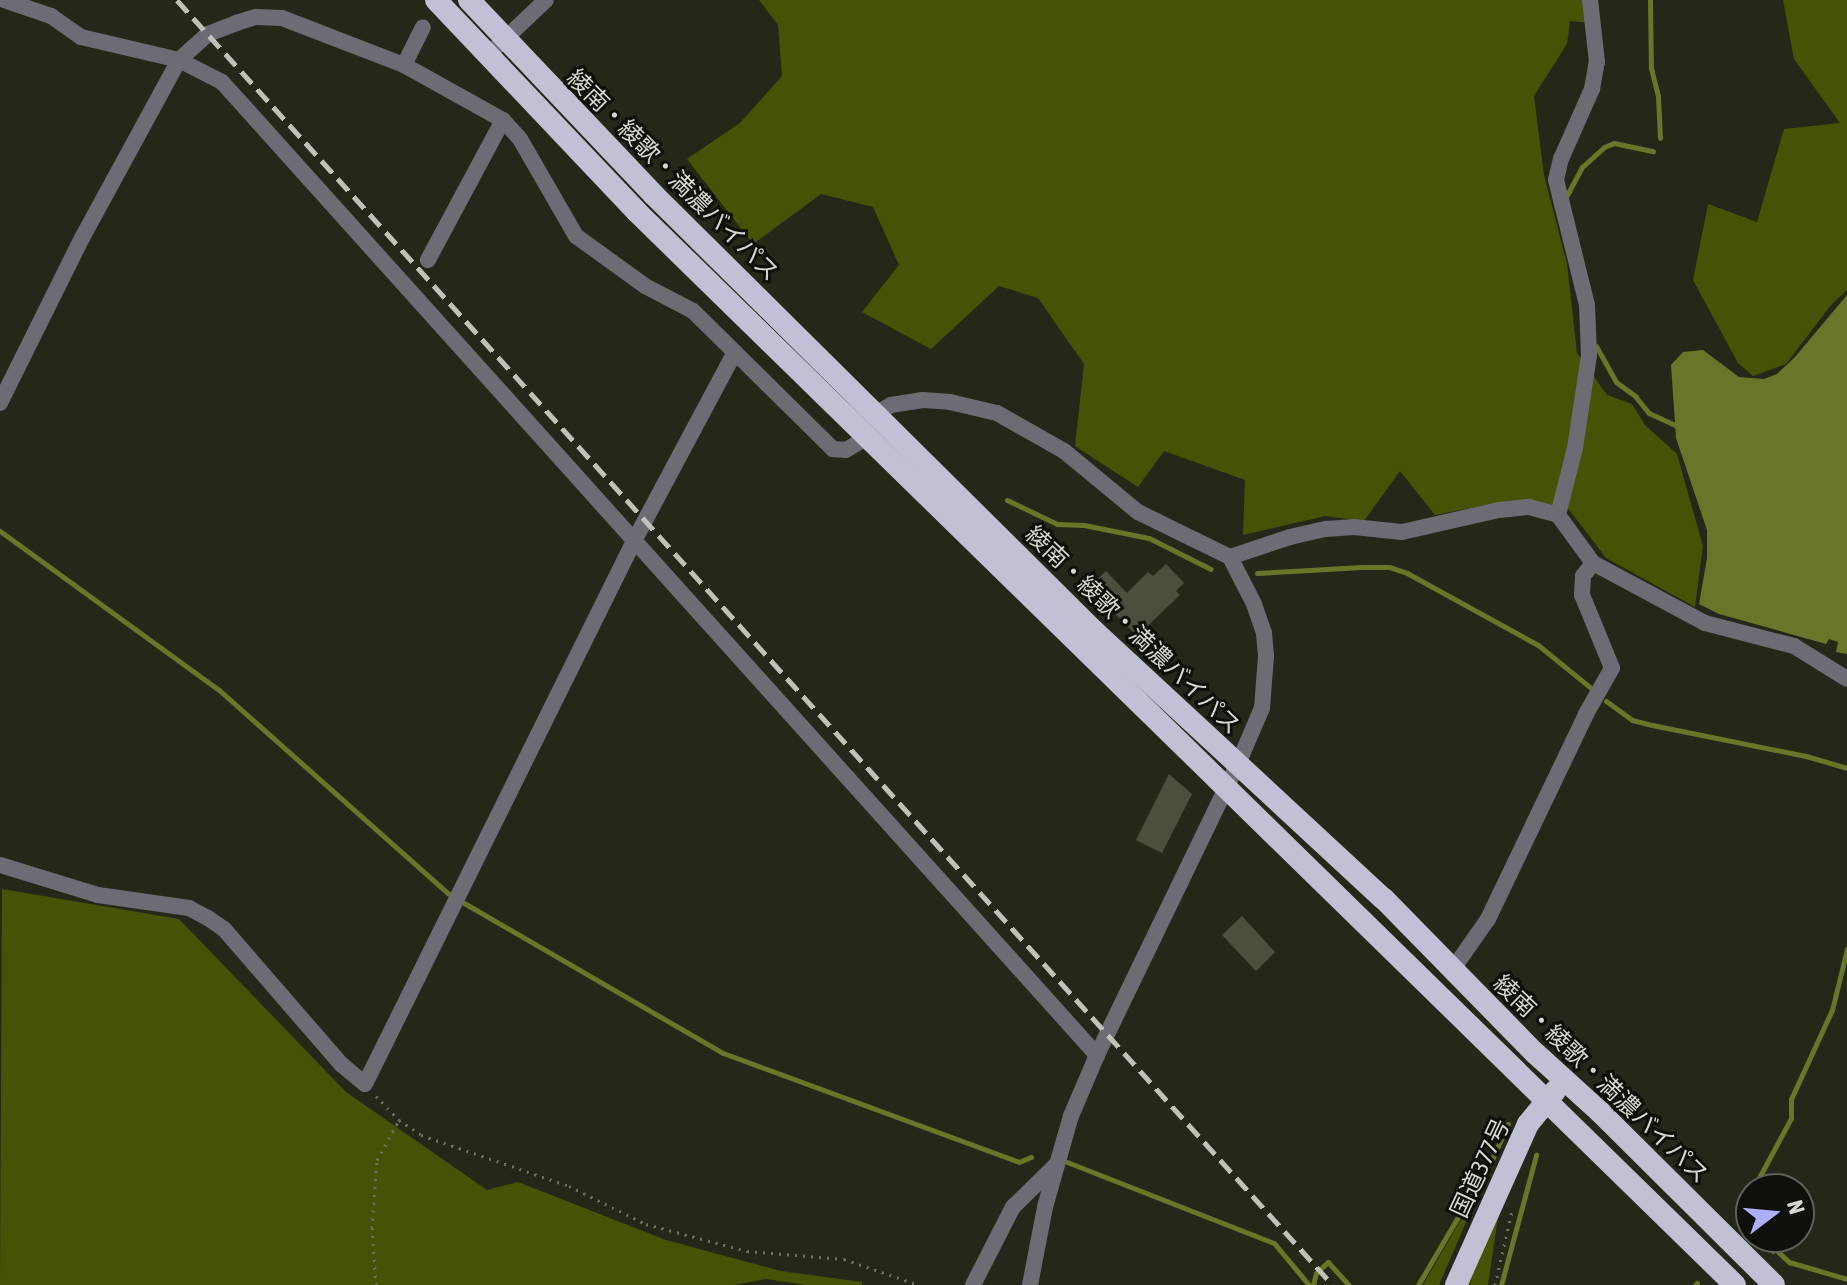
<!DOCTYPE html>
<meta charset="utf-8">
<style>
body{margin:0}
#map{position:relative;width:1847px;height:1285px;overflow:hidden;background:#242818;font-family:"Asap Condensed","Noto Sans JP",sans-serif}
div>[style]{position:absolute}
[style*='--x']{left:calc(var(--x)*1px);top:calc(var(--y)*1px);width:calc(var(--w)*1px);rotate:calc(var(--a)*1deg)}
.green>*{inset:0;background:#455306}
.water>*{inset:0;background:#667729}
.stream>*{height:5px;margin:-2.5px;padding:0 2.5px;transform-origin:2.5px;border-radius:2.5px;background:#667729}
.building>*{inset:0;background:#4a4f3e}
.path>*{height:3px;margin-top:-1.5px;transform-origin:0;background:repeating-linear-gradient(90deg,#6e7164 0 2px,transparent 0 8px)}
.minor>*{height:16px;margin:-8px;padding:0 8px;transform-origin:8px;border-radius:8px;background:#6b6c74}
.tertiary>*{height:16px;margin:-8px;padding:0 8px;transform-origin:8px;border-radius:8px;background:#6b6c74}
.trunk>*{height:22px;margin:-11px;padding:0 11px;transform-origin:11px;border-radius:11px;background:#c0c1d4}
.rail>*{height:5px;margin-top:-2.5px;transform-origin:0;background:repeating-linear-gradient(90deg,#bec2b7 0 16px,transparent 0 24px)}
span{translate:-50% -50%;white-space:nowrap;text-align:center;line-height:1.15;-webkit-text-stroke:6px #0e1009;paint-order:stroke}
.street-label{font-size:24px;color:#d5d8ce}
.north{position:absolute;left:1735px;top:1173px;width:80px;height:80px;box-sizing:border-box;background:#0e1009;border:2px solid #5e6058;border-radius:50%;rotate:74deg;font-size:22px;font-weight:700;line-height:32px;text-align:center;color:#d5d8ce}
.north::after{content:'';display:block;margin:auto;width:28px;height:36px;background:#adaffb;clip-path:polygon(50% 0,100% 100%,50% 72%,0 100%)}
</style>
<div id="map">
<div class="green">
<i style="clip-path:polygon(759px 0,1583px 0,1592px 23px,1570px 21px,1567px 44px,1534px 96px,1544px 175px,1567px 264px,1577px 353px,1607px 395px,1632px 404px,1645px 425px,1677px 454px,1703px 546px,1695px 607px,1606px 558px,1567px 507px,1502px 502px,1435px 515px,1400px 471px,1364px 521px,1325px 516px,1243px 535px,1245px 480px,1164px 451px,1138px 487px,1075px 446px,1084px 364px,1038px 298px,999px 286px,931px 349px,862px 312px,899px 265px,873px 207px,821px 194px,753px 244px,687px 159px,740px 123px,782px 76px,778px 25px)"></i>
<i style="clip-path:polygon(1783px 0,1847px 0,1847px 290px,1831px 305px,1786px 364px,1753px 376px,1738px 363px,1693px 280px,1708px 204px,1757px 222px,1784px 129px,1840px 123px,1794px 59px)"></i>
<i style="clip-path:polygon(2px 889px,179px 919px,346px 1092px,487px 1190px,518px 1182px,666px 1240px,781px 1271px,862px 1282px,862px 1285px,806px 1285px,766px 1279px,735px 1285px,0 1285px)"></i>
<i style="clip-path:polygon(1486px 1176px,1439px 1285px,1423px 1285px)"></i>
<i style="clip-path:polygon(1499px 1210px,1488px 1285px,1466px 1285px)"></i>
</div>
<div class="water">
<i style="clip-path:polygon(1847px 295px,1847px 654px,1836px 652px,1838px 642px,1829px 639px,1826px 644px,1719px 614px,1699px 604px,1707px 558px,1707px 530px,1676px 438px,1671px 365px,1683px 352px,1703px 350px,1739px 377px,1764px 379px,1777px 374px,1795px 357px)"></i>
</div>
<div class="stream">
<i style="--x:1650;--y:0;--w:68;--a:89.2"></i>
<i style="--x:1651;--y:68;--w:29;--a:76"></i>
<i style="--x:1658;--y:96;--w:42;--a:87.3"></i>
<i style="--x:1566;--y:197;--w:34;--a:-62"></i>
<i style="--x:1582;--y:167;--w:30;--a:-42"></i>
<i style="--x:1604;--y:147;--w:11;--a:-22"></i>
<i style="--x:1614;--y:143;--w:40;--a:12"></i>
<i style="--x:1596;--y:346;--w:41;--a:60.9"></i>
<i style="--x:1616;--y:382;--w:24;--a:36"></i>
<i style="--x:1635;--y:396;--w:22;--a:51"></i>
<i style="--x:1649;--y:413;--w:31;--a:25"></i>
<i style="--x:1007;--y:500;--w:55;--a:25.6"></i>
<i style="--x:1057;--y:524;--w:27;--a:2"></i>
<i style="--x:1084;--y:525;--w:66;--a:11.3"></i>
<i style="--x:1149;--y:538;--w:69;--a:26.6"></i>
<i style="--x:0;--y:531;--w:271;--a:36"></i>
<i style="--x:219;--y:690;--w:307;--a:41.6"></i>
<i style="--x:1257;--y:573;--w:105;--a:-3.3"></i>
<i style="--x:1362;--y:567;--w:27;--a:0"></i>
<i style="--x:1389;--y:567;--w:19;--a:18"></i>
<i style="--x:1407;--y:573;--w:149;--a:28.8"></i>
<i style="--x:1538;--y:645;--w:68;--a:39.1"></i>
<i style="--x:1606;--y:701;--w:32;--a:36"></i>
<i style="--x:1632;--y:720;--w:21;--a:14"></i>
<i style="--x:1652;--y:725;--w:157;--a:11.4"></i>
<i style="--x:1806;--y:756;--w:43;--a:16.3"></i>
<i style="--x:464;--y:903;--w:299;--a:30.1"></i>
<i style="--x:723;--y:1053;--w:315;--a:20.2"></i>
<i style="--x:1019;--y:1162;--w:13;--a:-23"></i>
<i style="--x:1067;--y:1162;--w:222;--a:21.4"></i>
<i style="--x:1274;--y:1243;--w:55;--a:50.2"></i>
<i style="--x:1753;--y:1189;--w:81;--a:-61.8"></i>
<i style="--x:1791;--y:1118;--w:19;--a:-90"></i>
<i style="--x:1791;--y:1099;--w:98;--a:-65.3"></i>
<i style="--x:1832;--y:1010;--w:63;--a:-76.2"></i>
<i style="--x:1740;--y:1212;--w:23;--a:-61"></i>
<i style="--x:1773;--y:1251;--w:3;--a:-72"></i>
<i style="--x:1774;--y:1248;--w:21;--a:43"></i>
<i style="--x:1789;--y:1262;--w:60;--a:16.3"></i>
<i style="--x:1313;--y:1285;--w:12;--a:-76"></i>
<i style="--x:1316;--y:1273;--w:16;--a:-43"></i>
<i style="--x:1328;--y:1262;--w:31;--a:48"></i>
<i style="--x:1418;--y:1285;--w:148;--a:-59.6"></i>
<i style="--x:1493;--y:1157;--w:36;--a:-66"></i>
<i style="--x:1501;--y:1285;--w:135;--a:-74.9"></i>
<i style="--x:1695;--y:1285;--w:3;--a:-45"></i>
</div>
<div class="building">
<i style="clip-path:polygon(1166px 564px,1184px 583px,1176px 591px,1180px 595px,1137px 636px,1089px 587px,1106px 571px,1127px 593px,1148px 572px,1153px 576px)"></i>
<i style="clip-path:polygon(1169px 774px,1192px 794px,1162px 853px,1136px 840px)"></i>
<i style="clip-path:polygon(1242px 916px,1275px 952px,1256px 971px,1222px 935px)"></i>
</div>
<div class="path">
<i style="--x:376;--y:1096;--w:33;--a:46"></i>
<i style="--x:399;--y:1120;--w:27;--a:34"></i>
<i style="--x:421;--y:1135;--w:157;--a:19"></i>
<i style="--x:569;--y:1186;--w:86;--a:26.3"></i>
<i style="--x:646;--y:1224;--w:105;--a:15"></i>
<i style="--x:747;--y:1251;--w:97;--a:4.7"></i>
<i style="--x:844;--y:1259;--w:79;--a:19.1"></i>
<i style="--x:376;--y:1285;--w:57;--a:-94"></i>
<i style="--x:372;--y:1228;--w:68;--a:-85.8"></i>
<i style="--x:377;--y:1160;--w:46;--a:-61.2"></i>
<i style="--x:1495;--y:1285;--w:76;--a:-77.1"></i>
</div>
<div class="minor">
<i style="--x:4;--y:0;--w:50;--a:18.8"></i>
<i style="--x:51;--y:16;--w:37;--a:35"></i>
<i style="--x:81;--y:37;--w:101;--a:13.2"></i>
<i style="--x:179;--y:60;--w:48;--a:27.1"></i>
<i style="--x:222;--y:82;--w:1309;--a:48.04"></i>
<i style="--x:487;--y:56;--w:81;--a:-43.5"></i>
<i style="--x:404;--y:65;--w:42;--a:-63.4"></i>
<i style="--x:503;--y:120;--w:25;--a:48"></i>
<i style="--x:520;--y:139;--w:112;--a:60"></i>
<i style="--x:576;--y:236;--w:85;--a:35.9"></i>
<i style="--x:645;--y:286;--w:54;--a:27.5"></i>
<i style="--x:693;--y:311;--w:197;--a:44.6"></i>
<i style="--x:833;--y:449;--w:13;--a:4"></i>
<i style="--x:846;--y:450;--w:23;--a:-31"></i>
<i style="--x:0;--y:403;--w:184;--a:-63.6"></i>
<i style="--x:82;--y:238;--w:203;--a:-61.4"></i>
<i style="--x:179;--y:60;--w:39;--a:-42"></i>
<i style="--x:208;--y:34;--w:30;--a:-21"></i>
<i style="--x:236;--y:23;--w:21;--a:-17"></i>
<i style="--x:256;--y:17;--w:26;--a:2"></i>
<i style="--x:282;--y:18;--w:131;--a:21.1"></i>
<i style="--x:404;--y:65;--w:113;--a:29.1"></i>
<i style="--x:503;--y:120;--w:159;--a:118.2"></i>
<i style="--x:875;--y:414;--w:18;--a:-29"></i>
<i style="--x:891;--y:405;--w:32;--a:-9"></i>
<i style="--x:923;--y:400;--w:27;--a:4"></i>
<i style="--x:950;--y:402;--w:48;--a:13.2"></i>
<i style="--x:997;--y:413;--w:77;--a:29.6"></i>
<i style="--x:1064;--y:451;--w:96;--a:39.5"></i>
<i style="--x:1138;--y:512;--w:102;--a:26.1"></i>
<i style="--x:1230;--y:557;--w:63;--a:-18.4"></i>
<i style="--x:1290;--y:537;--w:37;--a:-13"></i>
<i style="--x:1326;--y:529;--w:28;--a:-4"></i>
<i style="--x:1354;--y:527;--w:48;--a:5.9"></i>
<i style="--x:1402;--y:532;--w:99;--a:-12.8"></i>
<i style="--x:1499;--y:510;--w:30;--a:-6"></i>
<i style="--x:1529;--y:507;--w:30;--a:15"></i>
<i style="--x:1558;--y:515;--w:59;--a:53.9"></i>
<i style="--x:1593;--y:563;--w:127;--a:28.2"></i>
<i style="--x:1705;--y:623;--w:92;--a:14.5"></i>
<i style="--x:1794;--y:646;--w:62;--a:31.9"></i>
<i style="--x:1558;--y:515;--w:69;--a:-75.8"></i>
<i style="--x:1575;--y:448;--w:94;--a:-81.4"></i>
<i style="--x:1589;--y:355;--w:50;--a:-92.3"></i>
<i style="--x:1587;--y:305;--w:129;--a:-103.9"></i>
<i style="--x:1556;--y:180;--w:22;--a:-77"></i>
<i style="--x:1561;--y:159;--w:77;--a:-66.1"></i>
<i style="--x:1592;--y:89;--w:27;--a:-80"></i>
<i style="--x:1597;--y:62;--w:62;--a:-96.4"></i>
<i style="--x:1230;--y:557;--w:53;--a:62.9"></i>
<i style="--x:1254;--y:604;--w:31;--a:71"></i>
<i style="--x:1264;--y:633;--w:23;--a:85"></i>
<i style="--x:1266;--y:656;--w:52;--a:94.4"></i>
<i style="--x:1262;--y:708;--w:63;--a:113.3"></i>
<i style="--x:0;--y:865;--w:102;--a:17"></i>
<i style="--x:98;--y:895;--w:92;--a:8.1"></i>
<i style="--x:189;--y:908;--w:21;--a:28"></i>
<i style="--x:208;--y:918;--w:19;--a:35"></i>
<i style="--x:224;--y:929;--w:179;--a:49.1"></i>
<i style="--x:341;--y:1064;--w:31;--a:40"></i>
<i style="--x:365;--y:1084;--w:606;--a:-63.65"></i>
<i style="--x:634;--y:541;--w:214;--a:-61.9"></i>
<i style="--x:1453;--y:969;--w:61;--a:-55"></i>
<i style="--x:1488;--y:919;--w:227;--a:-64.4"></i>
<i style="--x:1586;--y:714;--w:53;--a:-60.5"></i>
<i style="--x:1612;--y:668;--w:79;--a:-112.3"></i>
<i style="--x:1582;--y:595;--w:19;--a:-87"></i>
<i style="--x:1583;--y:576;--w:16;--a:-52"></i>
<i style="--x:973;--y:1285;--w:88;--a:-62.9"></i>
<i style="--x:1013;--y:1207;--w:60;--a:-44.3"></i>
</div>
<div class="tertiary">
<i style="--x:1030;--y:1285;--w:79;--a:-79.1"></i>
<i style="--x:1045;--y:1207;--w:95;--a:-74.1"></i>
<i style="--x:1071;--y:1116;--w:66;--a:-66.9"></i>
<i style="--x:1097;--y:1055;--w:321;--a:-64.2"></i>
</div>
<div class="trunk">
<i style="--x:436;--y:0;--w:292;--a:46.5"></i>
<i style="--x:637;--y:212;--w:1535;--a:44.34"></i>
<i style="--x:469;--y:0;--w:269;--a:46.5"></i>
<i style="--x:654;--y:195;--w:618;--a:44.74"></i>
<i style="--x:1093;--y:630;--w:396;--a:42.8"></i>
<i style="--x:1384;--y:899;--w:216;--a:45.6"></i>
<i style="--x:1535;--y:1053;--w:88;--a:42.2"></i>
<i style="--x:1600;--y:1112;--w:245;--a:44.8"></i>
<i style="--x:1456;--y:1285;--w:176;--a:-65.9"></i>
<i style="--x:1528;--y:1124;--w:43;--a:-50.7"></i>
</div>
<div class="rail">
<i style="--x:177;--y:0;--w:1728;--a:48.03"></i>
</div>
<div class="street-label">
<span style="left:673px;top:175px;rotate:45deg">綾南・綾歌・満濃バイパス</span>
<span style="left:1133px;top:630px;rotate:44deg">綾南・綾歌・満濃バイパス</span>
<span style="left:1601px;top:1079px;rotate:44deg">綾南・綾歌・満濃バイパス</span>
<span style="left:1480px;top:1168px;rotate:-65deg">国道377号</span>
</div>
<div class="north">N</div>
</div>
